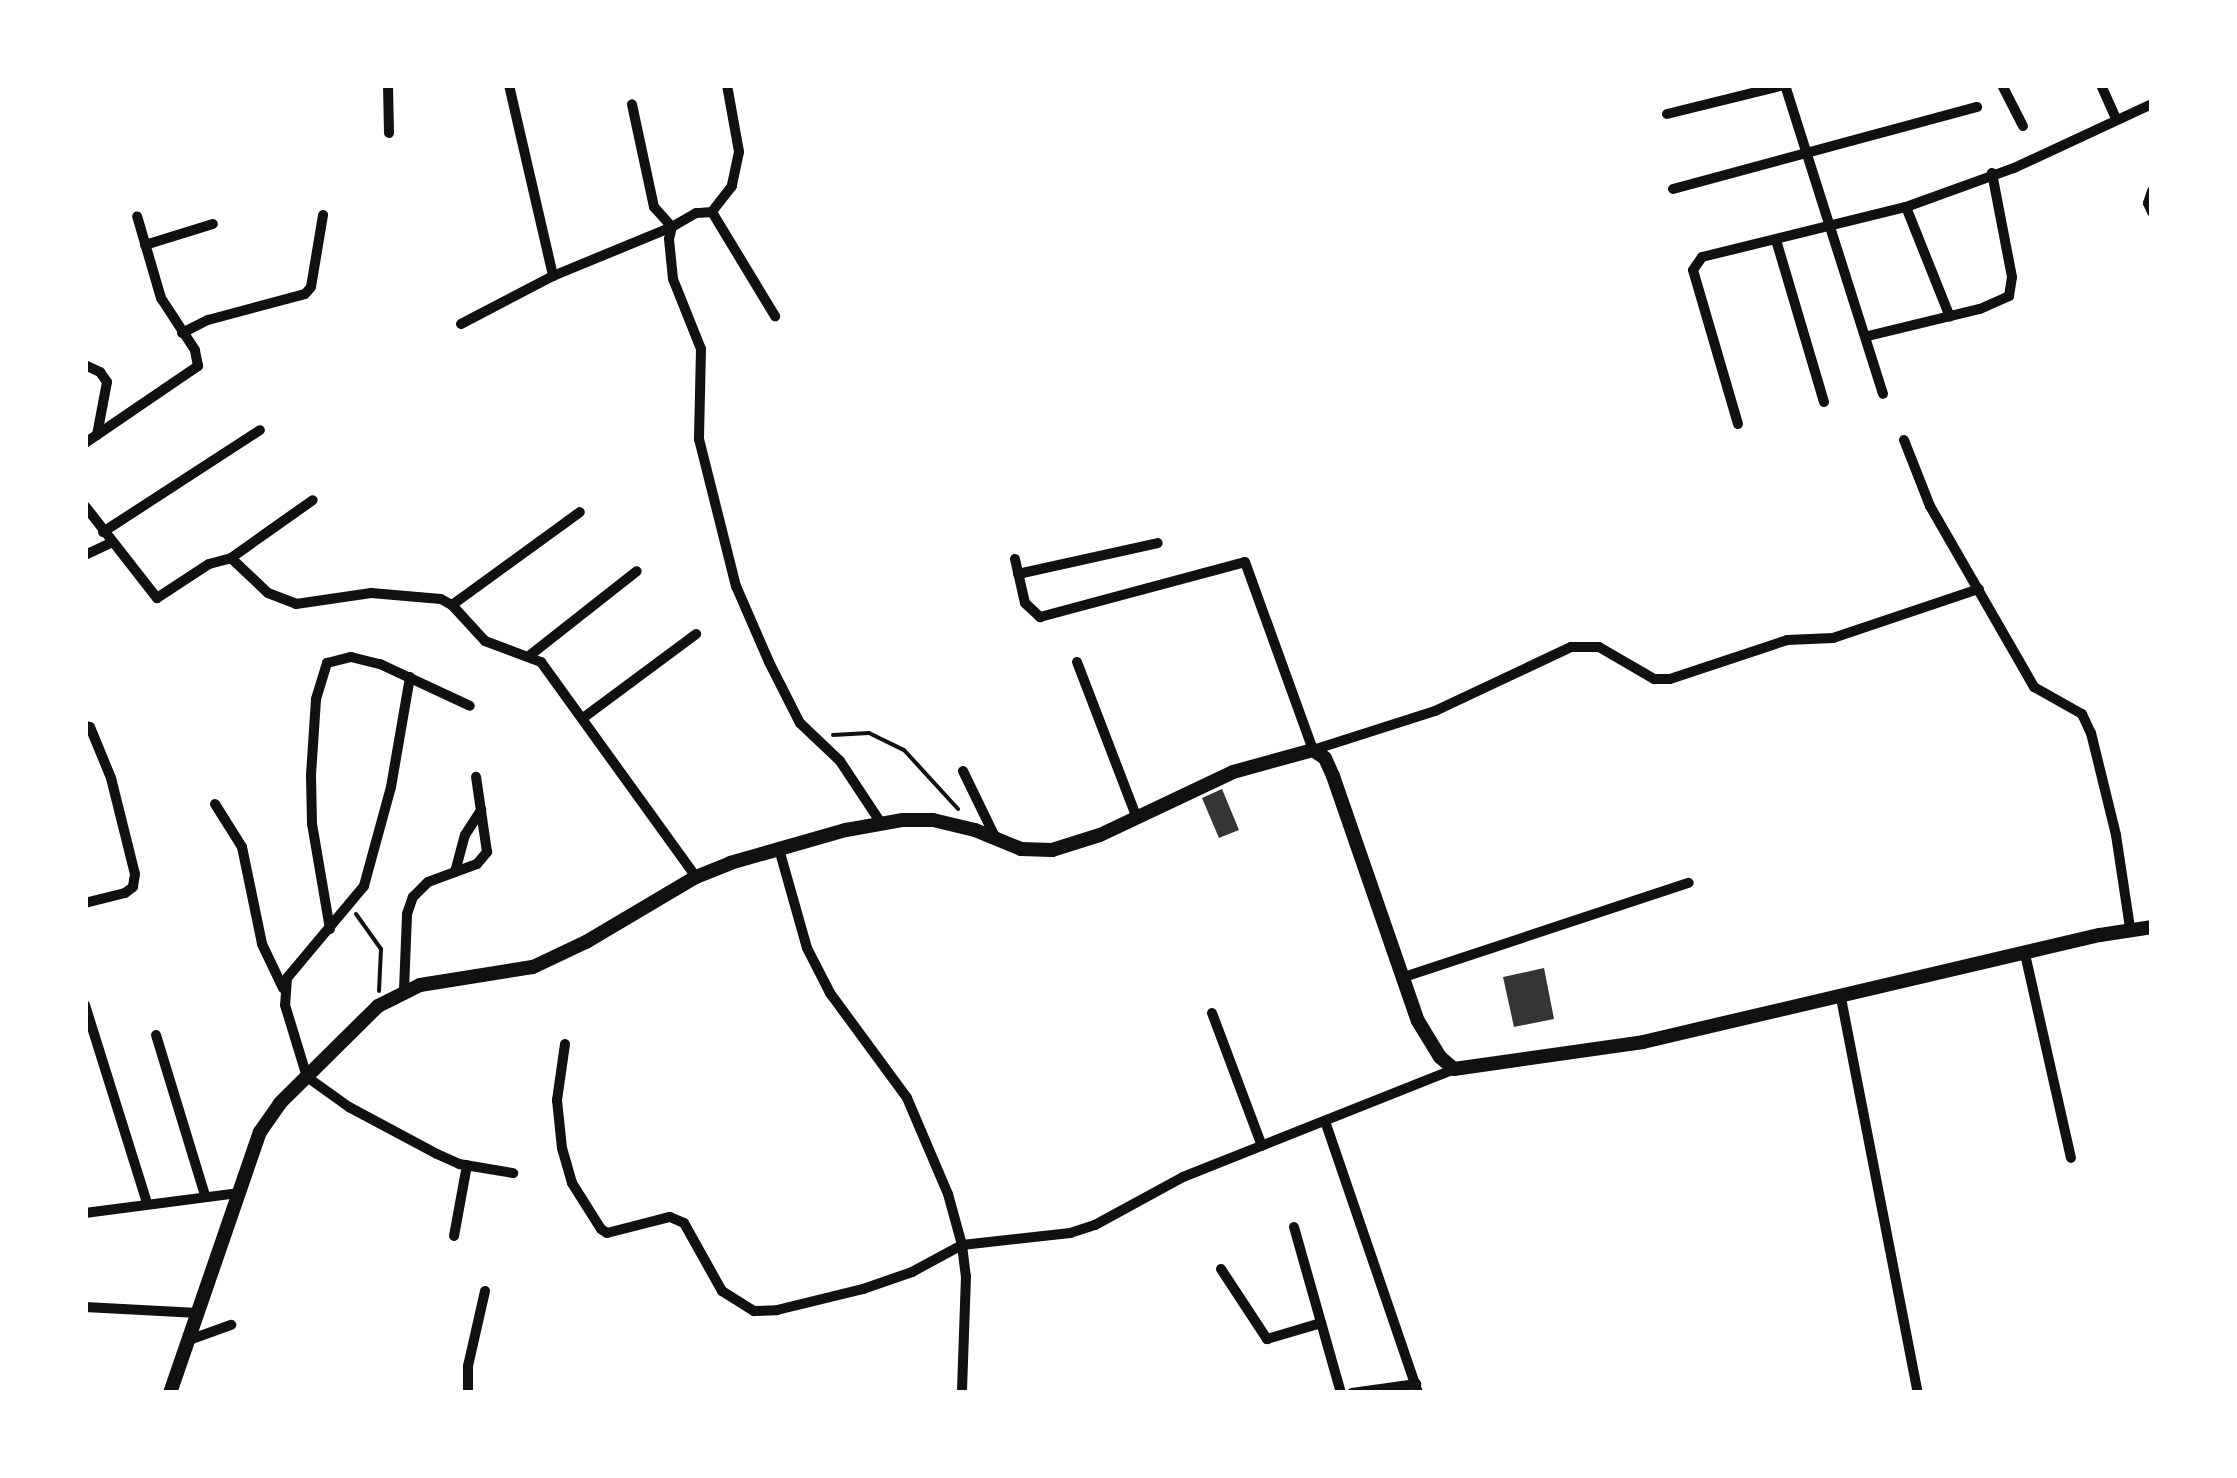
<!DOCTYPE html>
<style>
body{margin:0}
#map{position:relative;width:2237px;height:1478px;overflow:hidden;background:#fff;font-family:Mulish,sans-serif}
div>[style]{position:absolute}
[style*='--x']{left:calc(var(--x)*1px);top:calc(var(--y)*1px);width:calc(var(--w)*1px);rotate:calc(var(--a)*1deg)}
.building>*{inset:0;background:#353535}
.path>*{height:4px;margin:-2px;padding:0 2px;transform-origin:2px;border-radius:2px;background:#111}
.minor>*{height:10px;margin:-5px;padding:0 5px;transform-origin:5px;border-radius:5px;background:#111}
.tertiary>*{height:14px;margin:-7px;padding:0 7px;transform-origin:7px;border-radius:7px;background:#111}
span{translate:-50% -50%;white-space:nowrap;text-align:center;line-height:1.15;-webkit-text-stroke:10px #fff;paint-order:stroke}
.frame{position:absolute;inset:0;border:88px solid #fff;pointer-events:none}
</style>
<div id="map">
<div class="building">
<i style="clip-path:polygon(1222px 789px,1239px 830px,1219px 838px,1202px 798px)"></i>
<i style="clip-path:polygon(1544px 968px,1554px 1019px,1514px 1027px,1503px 977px)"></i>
</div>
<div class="path">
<i style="--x:833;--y:735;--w:36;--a:-3"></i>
<i style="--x:869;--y:733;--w:39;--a:26"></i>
<i style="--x:904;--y:750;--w:80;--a:47.5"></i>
<i style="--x:356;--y:914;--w:43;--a:54.5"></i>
<i style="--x:381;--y:949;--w:42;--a:92.7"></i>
</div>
<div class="minor">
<i style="--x:388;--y:85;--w:48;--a:88.8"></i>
<i style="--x:509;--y:85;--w:196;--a:77"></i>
<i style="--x:727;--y:85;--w:68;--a:79.8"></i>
<i style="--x:739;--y:152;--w:35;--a:102"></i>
<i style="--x:732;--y:186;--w:33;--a:128"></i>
<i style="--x:712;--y:212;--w:16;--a:176"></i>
<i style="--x:696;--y:213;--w:28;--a:150"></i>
<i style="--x:672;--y:227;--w:12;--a:104"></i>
<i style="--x:669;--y:239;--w:40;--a:84.3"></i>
<i style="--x:673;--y:279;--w:75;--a:68.2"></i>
<i style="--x:701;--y:349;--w:90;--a:91.3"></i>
<i style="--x:699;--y:439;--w:152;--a:75.9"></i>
<i style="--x:736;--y:586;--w:83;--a:66.5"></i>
<i style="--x:769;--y:662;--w:68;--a:63.1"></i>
<i style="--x:800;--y:723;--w:55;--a:43.5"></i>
<i style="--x:840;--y:761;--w:74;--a:56.5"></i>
<i style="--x:1785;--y:85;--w:324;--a:72.4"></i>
<i style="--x:2002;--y:85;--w:46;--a:62.9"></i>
<i style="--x:2101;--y:85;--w:37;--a:66"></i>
<i style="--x:1667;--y:114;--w:121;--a:-13.9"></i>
<i style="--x:1673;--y:189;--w:315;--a:-15.1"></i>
<i style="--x:2152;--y:191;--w:13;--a:108"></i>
<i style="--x:2148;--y:203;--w:10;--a:66"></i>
<i style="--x:1906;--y:207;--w:118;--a:68.2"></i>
<i style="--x:712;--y:212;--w:122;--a:58.8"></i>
<i style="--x:1776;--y:240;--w:169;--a:73.5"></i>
<i style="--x:145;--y:245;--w:71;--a:-17.2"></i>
<i style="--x:461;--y:324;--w:104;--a:-27.6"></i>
<i style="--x:553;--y:276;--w:129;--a:-22.4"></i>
<i style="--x:672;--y:227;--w:27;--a:-132"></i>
<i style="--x:654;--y:207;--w:105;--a:-102.1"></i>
<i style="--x:182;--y:333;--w:29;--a:-27"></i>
<i style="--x:208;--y:320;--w:100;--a:-15"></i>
<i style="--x:305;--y:294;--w:9;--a:-49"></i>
<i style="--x:311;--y:287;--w:73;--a:-80.5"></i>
<i style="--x:1868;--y:336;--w:115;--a:-13.6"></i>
<i style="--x:1980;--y:309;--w:32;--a:-24"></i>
<i style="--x:2009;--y:296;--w:19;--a:-81"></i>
<i style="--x:2012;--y:277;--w:106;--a:-100.9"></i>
<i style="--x:85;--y:365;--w:17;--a:25"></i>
<i style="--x:100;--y:372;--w:12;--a:55"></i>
<i style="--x:107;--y:382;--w:54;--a:100.7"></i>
<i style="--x:1738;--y:424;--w:160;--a:-106.3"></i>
<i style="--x:1693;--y:270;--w:16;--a:-55"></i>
<i style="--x:1702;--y:257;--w:210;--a:-13.8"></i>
<i style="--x:1906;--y:207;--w:115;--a:-19.9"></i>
<i style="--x:2014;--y:168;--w:152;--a:-24.9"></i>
<i style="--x:1904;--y:440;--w:71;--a:68.5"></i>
<i style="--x:1930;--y:506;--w:209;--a:60.1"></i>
<i style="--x:2034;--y:687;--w:55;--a:29.4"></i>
<i style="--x:2082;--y:714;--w:21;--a:65"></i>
<i style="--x:2091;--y:733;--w:105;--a:76.2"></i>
<i style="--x:2116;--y:835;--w:94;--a:81.4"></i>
<i style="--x:85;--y:443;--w:137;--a:-34.3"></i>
<i style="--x:198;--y:366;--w:16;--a:-101"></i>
<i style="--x:195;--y:350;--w:62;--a:-123.2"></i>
<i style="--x:161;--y:298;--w:85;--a:-106.3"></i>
<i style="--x:85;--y:506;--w:117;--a:52"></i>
<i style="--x:157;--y:598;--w:62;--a:-33.2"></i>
<i style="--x:209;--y:564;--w:23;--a:-15"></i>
<i style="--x:231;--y:558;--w:51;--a:43.4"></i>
<i style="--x:268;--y:593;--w:30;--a:21"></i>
<i style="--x:296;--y:604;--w:76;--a:-8.3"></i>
<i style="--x:371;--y:593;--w:70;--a:4.9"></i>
<i style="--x:441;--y:599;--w:13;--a:29"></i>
<i style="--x:452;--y:605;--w:49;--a:47.5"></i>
<i style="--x:485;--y:641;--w:60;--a:20.6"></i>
<i style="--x:541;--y:662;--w:265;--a:54.2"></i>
<i style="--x:103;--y:532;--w:187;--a:-33"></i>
<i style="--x:85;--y:555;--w:29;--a:-25"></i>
<i style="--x:231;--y:558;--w:100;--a:-35.3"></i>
<i style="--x:1015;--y:559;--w:45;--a:77.2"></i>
<i style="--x:1025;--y:603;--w:21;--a:43"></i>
<i style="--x:1040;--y:617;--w:212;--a:-15"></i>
<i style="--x:1245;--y:562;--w:200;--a:70.1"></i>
<i style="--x:1313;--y:750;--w:128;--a:-17.7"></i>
<i style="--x:1435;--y:711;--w:150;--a:-25.2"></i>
<i style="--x:1571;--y:647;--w:28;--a:0"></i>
<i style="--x:1599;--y:647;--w:64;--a:30.2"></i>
<i style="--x:1654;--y:679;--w:16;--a:0"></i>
<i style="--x:1670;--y:679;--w:123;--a:-18.4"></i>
<i style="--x:1787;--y:640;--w:46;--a:-2.5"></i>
<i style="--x:1833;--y:638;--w:154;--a:-18.6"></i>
<i style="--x:1018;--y:574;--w:143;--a:-12.5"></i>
<i style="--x:452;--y:605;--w:158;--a:-36"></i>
<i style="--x:529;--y:656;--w:137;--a:-38.2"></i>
<i style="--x:1077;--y:662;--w:167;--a:69"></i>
<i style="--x:410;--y:677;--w:112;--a:99.8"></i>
<i style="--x:391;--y:787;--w:103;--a:105.3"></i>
<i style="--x:364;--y:886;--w:120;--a:129.9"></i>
<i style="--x:287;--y:978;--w:27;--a:94"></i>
<i style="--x:285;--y:1005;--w:75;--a:73"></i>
<i style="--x:307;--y:1077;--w:52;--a:35.5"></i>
<i style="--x:349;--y:1107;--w:100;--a:28.1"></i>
<i style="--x:437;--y:1154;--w:24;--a:24"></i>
<i style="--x:459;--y:1164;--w:55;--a:9.5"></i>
<i style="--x:583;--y:718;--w:141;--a:-36.6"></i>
<i style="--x:85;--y:726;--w:5;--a:11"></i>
<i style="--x:90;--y:727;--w:55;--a:67.6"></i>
<i style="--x:111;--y:778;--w:99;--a:76"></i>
<i style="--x:135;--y:874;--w:13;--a:99"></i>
<i style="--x:133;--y:887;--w:10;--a:143"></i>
<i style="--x:125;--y:893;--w:41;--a:166"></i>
<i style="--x:963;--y:771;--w:73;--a:64.1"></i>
<i style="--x:215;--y:804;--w:51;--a:57.9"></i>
<i style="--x:242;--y:847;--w:99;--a:78.3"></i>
<i style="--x:262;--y:944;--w:49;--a:64.5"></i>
<i style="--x:779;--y:849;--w:103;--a:74.2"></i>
<i style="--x:807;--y:948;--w:51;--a:62.9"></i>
<i style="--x:830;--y:993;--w:130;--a:53.7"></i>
<i style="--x:907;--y:1098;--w:104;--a:66.9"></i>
<i style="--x:948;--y:1194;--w:53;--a:74.6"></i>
<i style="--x:962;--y:1245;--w:109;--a:-6.3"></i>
<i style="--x:1070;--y:1233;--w:26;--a:-18"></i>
<i style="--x:1095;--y:1225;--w:100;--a:-28.6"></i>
<i style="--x:1183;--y:1177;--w:292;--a:-21.7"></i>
<i style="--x:455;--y:872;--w:38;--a:-75"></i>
<i style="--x:465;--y:835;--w:30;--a:-57"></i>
<i style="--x:330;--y:929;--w:107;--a:-99.7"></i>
<i style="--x:312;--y:824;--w:49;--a:-91.2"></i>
<i style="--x:311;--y:775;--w:76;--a:-86.2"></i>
<i style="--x:316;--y:699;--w:38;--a:-73"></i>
<i style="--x:327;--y:663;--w:25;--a:-14"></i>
<i style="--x:351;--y:657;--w:30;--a:14"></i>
<i style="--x:380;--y:664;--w:99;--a:25"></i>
<i style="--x:2025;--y:954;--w:209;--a:77.3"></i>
<i style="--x:1401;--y:978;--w:303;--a:-18.3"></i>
<i style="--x:404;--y:990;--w:76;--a:-87.7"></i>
<i style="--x:407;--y:914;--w:18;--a:-71"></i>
<i style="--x:413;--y:897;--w:21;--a:-45"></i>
<i style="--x:428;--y:882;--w:52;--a:-20.2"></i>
<i style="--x:477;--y:864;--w:16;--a:-50"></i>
<i style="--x:487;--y:852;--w:76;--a:-98.3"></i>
<i style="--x:1841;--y:998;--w:402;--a:79"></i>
<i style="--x:85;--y:1005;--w:207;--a:72.6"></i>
<i style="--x:1212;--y:1013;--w:142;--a:69.4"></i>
<i style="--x:156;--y:1035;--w:167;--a:73"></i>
<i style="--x:565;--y:1044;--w:57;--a:98.1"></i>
<i style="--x:557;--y:1100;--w:48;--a:84.1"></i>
<i style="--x:562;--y:1148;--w:36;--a:74"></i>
<i style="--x:572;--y:1183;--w:54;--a:57.8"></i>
<i style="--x:601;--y:1229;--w:7;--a:34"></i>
<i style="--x:607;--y:1233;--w:65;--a:-14.3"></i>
<i style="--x:670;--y:1217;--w:15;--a:23"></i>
<i style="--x:684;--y:1223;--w:78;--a:60.8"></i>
<i style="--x:722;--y:1291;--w:38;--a:32"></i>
<i style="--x:754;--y:1311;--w:23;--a:-2"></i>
<i style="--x:777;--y:1310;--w:89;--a:-13.7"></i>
<i style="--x:863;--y:1289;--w:52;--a:-19.1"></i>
<i style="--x:912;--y:1272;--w:57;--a:-28.4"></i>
<i style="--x:962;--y:1245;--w:31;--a:83"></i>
<i style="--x:966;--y:1276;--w:117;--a:92"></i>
<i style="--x:1325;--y:1121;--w:287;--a:71.1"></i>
<i style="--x:85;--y:1213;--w:156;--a:-7.4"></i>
<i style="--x:1294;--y:1227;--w:173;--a:74.2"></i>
<i style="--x:454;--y:1236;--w:72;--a:-79.6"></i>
<i style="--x:1221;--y:1269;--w:84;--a:56.7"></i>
<i style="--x:1267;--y:1339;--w:56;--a:-16.5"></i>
<i style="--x:85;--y:1307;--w:113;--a:3"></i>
<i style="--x:189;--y:1340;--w:45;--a:-19.7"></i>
<i style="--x:468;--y:1393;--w:27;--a:-90"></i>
<i style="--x:468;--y:1366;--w:77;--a:-77.2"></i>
<i style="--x:1352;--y:1393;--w:65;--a:-8"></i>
</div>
<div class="tertiary">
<i style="--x:170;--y:1393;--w:276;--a:-71"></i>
<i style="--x:260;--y:1132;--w:35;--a:-55"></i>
<i style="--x:280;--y:1103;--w:138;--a:-44.7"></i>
<i style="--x:378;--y:1006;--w:47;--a:-26.6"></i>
<i style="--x:420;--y:985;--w:114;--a:-9.1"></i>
<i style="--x:533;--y:967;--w:59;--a:-25.3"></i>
<i style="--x:586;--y:942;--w:128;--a:-30.6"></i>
<i style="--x:696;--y:877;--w:37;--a:-22"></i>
<i style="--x:730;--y:863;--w:121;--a:-15.9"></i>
<i style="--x:846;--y:830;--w:58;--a:-10"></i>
<i style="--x:903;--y:820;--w:30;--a:0"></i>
<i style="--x:933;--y:820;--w:43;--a:13.4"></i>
<i style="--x:975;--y:830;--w:50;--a:22.4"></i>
<i style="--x:1021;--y:849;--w:31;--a:2"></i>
<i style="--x:1052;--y:850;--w:50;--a:-17.4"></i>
<i style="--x:1100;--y:835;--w:147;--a:-25.3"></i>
<i style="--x:1233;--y:772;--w:83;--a:-15.4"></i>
<i style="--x:1313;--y:750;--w:14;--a:34"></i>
<i style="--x:1325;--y:758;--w:20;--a:66"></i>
<i style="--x:1333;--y:776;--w:259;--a:70.9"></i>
<i style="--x:1418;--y:1021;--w:42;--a:58.6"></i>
<i style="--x:1440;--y:1057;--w:18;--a:41"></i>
<i style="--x:1454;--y:1069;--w:191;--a:-8.1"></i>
<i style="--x:1643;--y:1042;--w:469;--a:-13.2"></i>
<i style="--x:2100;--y:935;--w:53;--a:-8.7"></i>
</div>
<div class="frame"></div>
</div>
